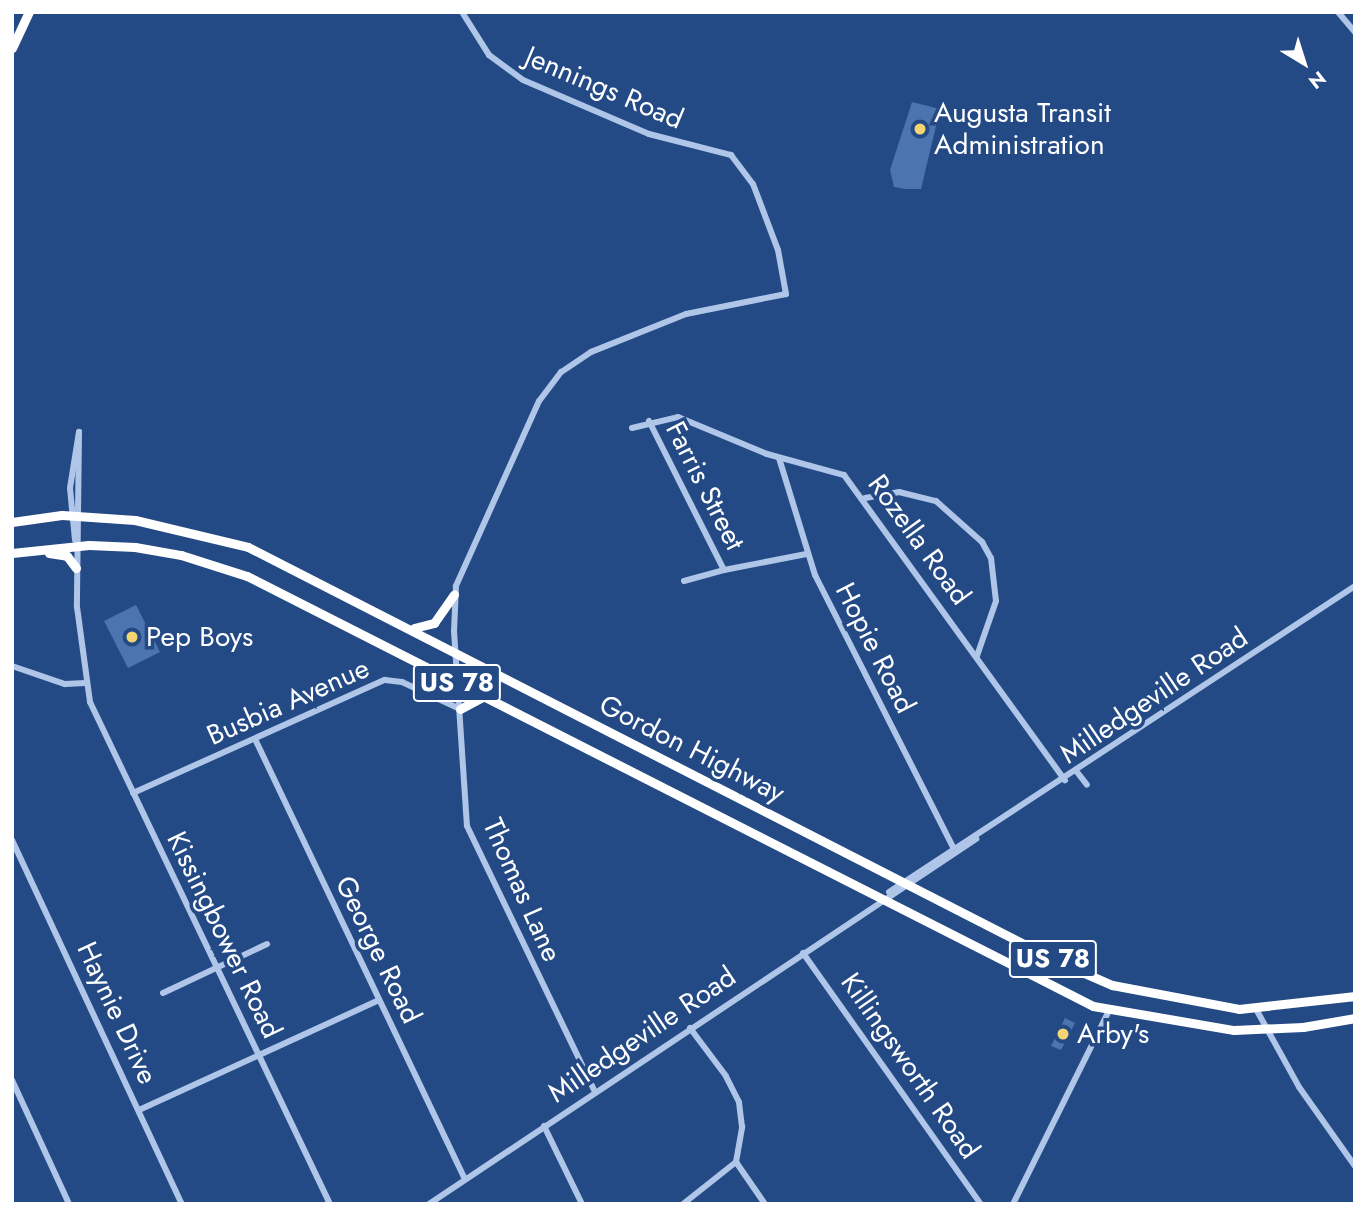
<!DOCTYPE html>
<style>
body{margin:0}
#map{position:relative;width:1367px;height:1216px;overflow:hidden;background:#244a86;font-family:Jost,sans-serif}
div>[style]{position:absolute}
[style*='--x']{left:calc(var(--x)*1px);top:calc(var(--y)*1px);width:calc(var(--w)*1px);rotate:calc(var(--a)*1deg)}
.building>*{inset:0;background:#4c74ae}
.minor>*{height:6px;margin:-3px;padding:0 3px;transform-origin:3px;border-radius:3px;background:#afc6e9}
.highway>*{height:9px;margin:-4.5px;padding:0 4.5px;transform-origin:4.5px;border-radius:4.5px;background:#fff}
.dots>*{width:19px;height:19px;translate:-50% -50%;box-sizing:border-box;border:4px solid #244a86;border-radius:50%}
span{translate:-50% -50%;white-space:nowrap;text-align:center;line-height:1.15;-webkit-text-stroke:7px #244a86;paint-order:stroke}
.shield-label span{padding:2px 5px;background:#244a86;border:2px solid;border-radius:5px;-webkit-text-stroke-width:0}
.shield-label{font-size:26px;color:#fff;font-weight:700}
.street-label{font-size:28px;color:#fff}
.poi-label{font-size:28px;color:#fff}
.left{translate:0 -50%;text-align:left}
.frame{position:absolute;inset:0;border:14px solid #fff;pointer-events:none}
.north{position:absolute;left:1269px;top:28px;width:70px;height:70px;-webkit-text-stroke:5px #244a86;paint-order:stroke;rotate:142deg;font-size:19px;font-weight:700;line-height:28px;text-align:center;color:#fff}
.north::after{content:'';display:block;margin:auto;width:24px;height:32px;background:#fff;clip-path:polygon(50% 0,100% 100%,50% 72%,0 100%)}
</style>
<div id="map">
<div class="building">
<i style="clip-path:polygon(912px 102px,940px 109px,921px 189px,905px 189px,894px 187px,890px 170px)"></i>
<i style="clip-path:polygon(136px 605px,160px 652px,128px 668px,104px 621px)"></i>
<i style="clip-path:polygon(1065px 1018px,1075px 1023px,1061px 1050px,1051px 1046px)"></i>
</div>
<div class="minor">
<i style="--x:462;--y:12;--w:51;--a:57.9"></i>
<i style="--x:489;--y:55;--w:42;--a:36.3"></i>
<i style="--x:523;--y:80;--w:137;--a:23.2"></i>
<i style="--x:649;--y:134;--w:85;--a:14.4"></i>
<i style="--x:731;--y:155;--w:36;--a:53"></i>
<i style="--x:753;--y:184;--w:71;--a:69.3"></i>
<i style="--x:778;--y:250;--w:45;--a:79.7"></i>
<i style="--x:786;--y:294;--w:102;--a:168.7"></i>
<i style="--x:686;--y:314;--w:102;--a:158.2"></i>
<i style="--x:591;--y:352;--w:36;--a:146"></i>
<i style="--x:561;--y:372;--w:36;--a:127"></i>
<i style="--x:539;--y:401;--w:203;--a:114.2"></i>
<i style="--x:456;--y:586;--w:45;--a:92.5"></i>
<i style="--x:454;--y:631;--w:195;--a:86.2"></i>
<i style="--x:467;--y:826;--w:293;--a:64.3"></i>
<i style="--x:1338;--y:12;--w:26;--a:50"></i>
<i style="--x:649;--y:421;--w:167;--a:63.3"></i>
<i style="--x:724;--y:570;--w:84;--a:-11"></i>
<i style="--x:632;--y:428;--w:47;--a:-13.4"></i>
<i style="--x:678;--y:417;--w:96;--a:22.6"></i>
<i style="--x:767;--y:454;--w:80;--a:15.3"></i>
<i style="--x:844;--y:475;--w:377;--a:54.1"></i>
<i style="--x:79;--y:432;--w:175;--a:90.7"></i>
<i style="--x:77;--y:607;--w:96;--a:82.2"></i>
<i style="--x:90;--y:702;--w:556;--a:64.45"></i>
<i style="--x:779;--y:458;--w:122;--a:72.9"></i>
<i style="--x:815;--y:575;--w:307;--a:63.1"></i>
<i style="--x:865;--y:498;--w:35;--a:-10"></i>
<i style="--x:899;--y:492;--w:38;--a:14"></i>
<i style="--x:936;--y:501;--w:62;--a:41.7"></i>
<i style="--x:982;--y:542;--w:18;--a:61"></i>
<i style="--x:991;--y:558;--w:43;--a:83.4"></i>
<i style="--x:996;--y:601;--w:58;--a:109.1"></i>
<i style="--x:75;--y:540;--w:52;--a:-95.5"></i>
<i style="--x:70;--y:488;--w:57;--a:-80.9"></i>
<i style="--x:684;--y:581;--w:41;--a:-15.4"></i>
<i style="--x:12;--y:666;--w:56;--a:18.8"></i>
<i style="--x:65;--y:684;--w:20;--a:-3"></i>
<i style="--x:255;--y:739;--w:488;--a:64.5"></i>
<i style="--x:1077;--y:772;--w:16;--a:52"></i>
<i style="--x:133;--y:793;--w:276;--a:-24.2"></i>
<i style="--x:385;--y:680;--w:17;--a:7"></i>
<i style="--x:402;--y:682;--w:64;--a:25"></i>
<i style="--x:12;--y:840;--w:402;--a:65"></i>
<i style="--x:889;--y:892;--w:557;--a:-33.29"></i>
<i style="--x:803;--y:953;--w:308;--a:54.7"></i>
<i style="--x:163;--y:993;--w:115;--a:-25.2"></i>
<i style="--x:1256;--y:1009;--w:89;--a:61.1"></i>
<i style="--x:1299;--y:1087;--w:97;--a:54.7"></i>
<i style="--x:12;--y:1080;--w:136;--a:65.3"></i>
<i style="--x:139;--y:1110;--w:264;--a:-24.6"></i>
<i style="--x:544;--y:1126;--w:87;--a:64"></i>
<i style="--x:736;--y:1162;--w:51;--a:55.4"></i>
<i style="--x:429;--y:1204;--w:658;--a:-33.71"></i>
<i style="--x:683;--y:1204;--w:68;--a:-38.4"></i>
<i style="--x:736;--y:1162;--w:36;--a:-80"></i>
<i style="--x:742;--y:1127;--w:25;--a:-97"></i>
<i style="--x:739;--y:1102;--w:29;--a:-117"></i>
<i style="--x:726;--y:1076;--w:60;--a:-126.9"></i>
<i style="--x:1013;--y:1204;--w:218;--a:-63.6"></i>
</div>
<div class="highway">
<i style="--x:12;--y:48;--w:40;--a:-65"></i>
<i style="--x:12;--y:522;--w:50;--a:-8"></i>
<i style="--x:62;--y:515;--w:73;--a:3.9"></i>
<i style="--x:135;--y:520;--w:116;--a:13.4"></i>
<i style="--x:248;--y:547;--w:911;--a:27.1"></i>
<i style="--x:1059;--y:962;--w:58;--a:23.5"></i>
<i style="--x:1112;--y:985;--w:129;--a:10.7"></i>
<i style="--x:1239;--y:1009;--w:117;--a:-6.4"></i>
<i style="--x:12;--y:553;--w:77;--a:-5.9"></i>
<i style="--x:89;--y:545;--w:46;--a:2.5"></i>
<i style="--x:135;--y:547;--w:47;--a:9.9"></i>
<i style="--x:181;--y:555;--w:69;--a:17.7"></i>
<i style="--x:247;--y:576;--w:949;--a:26.94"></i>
<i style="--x:1093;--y:1006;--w:143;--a:9.7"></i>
<i style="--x:1234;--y:1030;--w:69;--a:-2.5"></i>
<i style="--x:1303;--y:1027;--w:53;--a:-9.8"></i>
<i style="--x:49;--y:553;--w:18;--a:9"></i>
<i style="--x:67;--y:556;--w:15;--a:53"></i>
<i style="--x:414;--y:628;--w:21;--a:-14"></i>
<i style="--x:434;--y:623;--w:35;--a:-55"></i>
<i style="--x:460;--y:709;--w:26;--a:-28"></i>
</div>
<div class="dots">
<i style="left:920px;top:129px;background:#f3d472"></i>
<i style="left:132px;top:637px;background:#f3d472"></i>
<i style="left:1063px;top:1034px;background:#f3d472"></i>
</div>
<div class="shield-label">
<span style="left:457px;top:683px">US 78</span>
<span style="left:1053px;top:959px">US 78</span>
</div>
<div class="street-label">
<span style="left:604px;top:88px;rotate:23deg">Jennings Road</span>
<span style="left:705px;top:486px;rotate:63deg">Farris Street</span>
<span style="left:919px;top:540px;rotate:54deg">Rozella Road</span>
<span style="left:875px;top:648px;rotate:63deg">Hopie Road</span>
<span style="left:1154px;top:696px;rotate:-34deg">Milledgeville Road</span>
<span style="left:288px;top:702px;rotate:-24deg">Busbia Avenue</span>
<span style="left:692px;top:749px;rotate:27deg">Gordon Highway</span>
<span style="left:522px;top:890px;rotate:66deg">Thomas Lane</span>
<span style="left:224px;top:935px;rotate:64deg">Kissingbower Road</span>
<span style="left:378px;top:950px;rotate:64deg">George Road</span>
<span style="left:117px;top:1013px;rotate:65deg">Haynie Drive</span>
<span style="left:642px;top:1035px;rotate:-34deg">Milledgeville Road</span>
<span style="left:910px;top:1066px;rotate:55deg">Killingsworth Road</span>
</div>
<div class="poi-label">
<span class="left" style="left:934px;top:129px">Augusta Transit<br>Administration</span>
<span class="left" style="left:146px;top:637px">Pep Boys</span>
<span class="left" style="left:1077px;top:1034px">Arby's</span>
</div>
<div class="frame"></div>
<div class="north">N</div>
</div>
